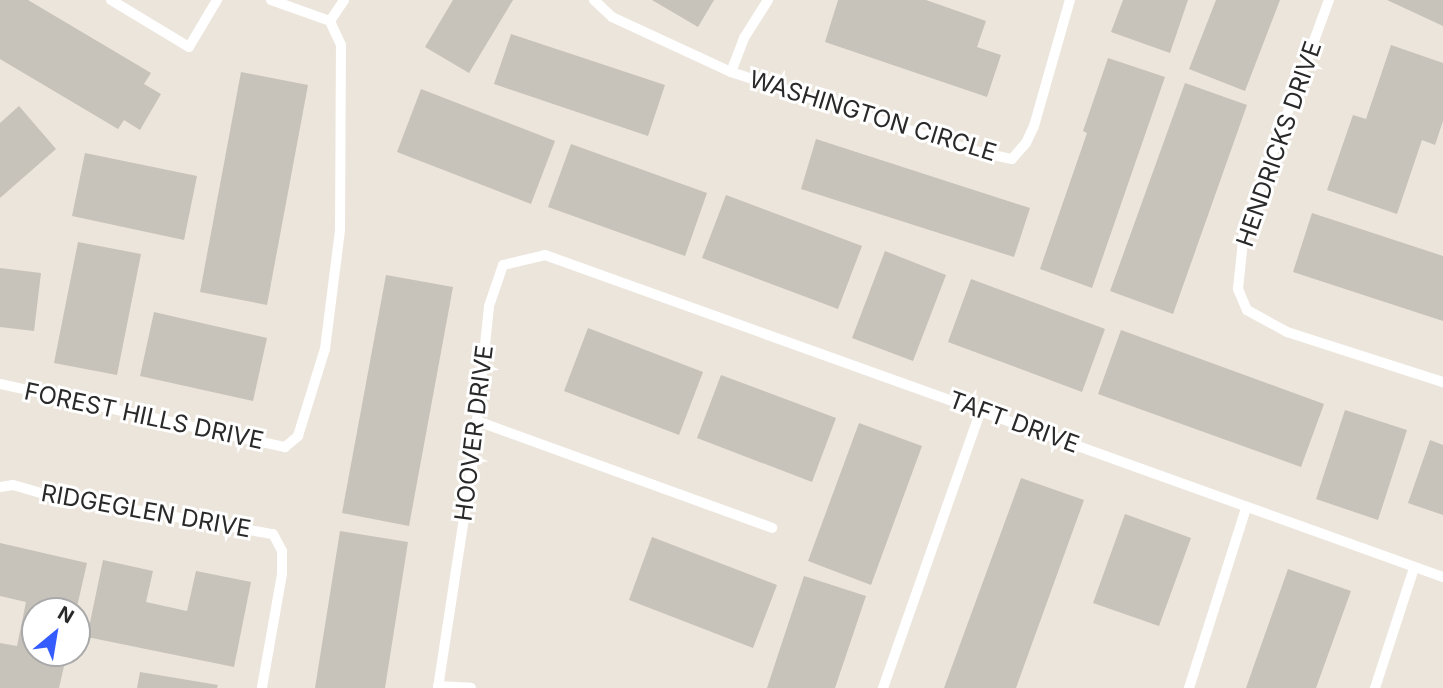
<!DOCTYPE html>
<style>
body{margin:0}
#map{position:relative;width:1443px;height:688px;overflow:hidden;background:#ece5db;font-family:Inter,sans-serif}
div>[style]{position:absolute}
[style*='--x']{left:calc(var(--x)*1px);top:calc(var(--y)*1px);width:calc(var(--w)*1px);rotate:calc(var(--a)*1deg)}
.building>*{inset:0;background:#c7c2ba}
.service>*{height:10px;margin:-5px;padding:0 5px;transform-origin:5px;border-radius:5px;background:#fff}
span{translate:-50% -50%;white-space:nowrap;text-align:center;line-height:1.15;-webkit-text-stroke:6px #fff;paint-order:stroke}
.street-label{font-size:24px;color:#292929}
.north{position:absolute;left:21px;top:597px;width:70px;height:70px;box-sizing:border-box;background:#fff;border:2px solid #a9a9a9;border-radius:50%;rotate:30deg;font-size:19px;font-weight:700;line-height:28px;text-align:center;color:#292929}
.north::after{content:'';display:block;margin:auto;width:24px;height:32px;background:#355cff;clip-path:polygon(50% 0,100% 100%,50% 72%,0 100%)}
</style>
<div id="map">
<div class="building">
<i style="clip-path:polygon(0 0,28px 0,151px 73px,144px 84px,161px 94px,140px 130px,124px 120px,118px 129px,0 59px)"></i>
<i style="clip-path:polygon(453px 0,513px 0,469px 73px,425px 47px)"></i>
<i style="clip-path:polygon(652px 0,714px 0,698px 27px)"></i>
<i style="clip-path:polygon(838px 0,926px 0,986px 21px,977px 47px,1001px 55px,987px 97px,825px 42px)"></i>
<i style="clip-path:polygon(1123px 0,1188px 0,1170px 53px,1111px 32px)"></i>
<i style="clip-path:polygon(1216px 0,1280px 0,1245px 91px,1189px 69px)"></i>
<i style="clip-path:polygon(1387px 0,1443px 0,1443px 26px)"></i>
<i style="clip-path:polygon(511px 34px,665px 85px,648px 136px,494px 84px)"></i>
<i style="clip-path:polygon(1391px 45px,1443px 63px,1443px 121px,1435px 145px,1422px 140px,1397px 214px,1327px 190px,1353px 115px,1366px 119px)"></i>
<i style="clip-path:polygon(1108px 58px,1165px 77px,1092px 288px,1040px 269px,1087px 133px,1083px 131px)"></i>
<i style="clip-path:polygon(241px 72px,308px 85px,267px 305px,200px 292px)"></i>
<i style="clip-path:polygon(1185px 83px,1247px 105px,1173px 314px,1110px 291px)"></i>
<i style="clip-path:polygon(421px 89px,555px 141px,531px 204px,397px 152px)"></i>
<i style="clip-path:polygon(19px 106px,56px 149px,0 198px,0 123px)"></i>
<i style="clip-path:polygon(816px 139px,1030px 208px,1014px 257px,801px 189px)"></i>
<i style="clip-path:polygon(571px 144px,707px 193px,685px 256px,548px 207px)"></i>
<i style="clip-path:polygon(85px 153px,197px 176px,184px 240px,72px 216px)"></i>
<i style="clip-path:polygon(726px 195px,862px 246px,838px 309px,702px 258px)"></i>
<i style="clip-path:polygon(1312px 213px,1443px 256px,1443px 321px,1293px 272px)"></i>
<i style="clip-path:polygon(78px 242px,141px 254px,117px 375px,54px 363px)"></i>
<i style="clip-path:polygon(885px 251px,946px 275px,913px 361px,852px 338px)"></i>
<i style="clip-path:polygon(0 268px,41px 273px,34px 331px,0 327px)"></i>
<i style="clip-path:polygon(386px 275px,453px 287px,409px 526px,342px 513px)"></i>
<i style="clip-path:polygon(971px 279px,1105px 329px,1082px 392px,948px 342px)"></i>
<i style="clip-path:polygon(154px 312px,267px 338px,253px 401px,140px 376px)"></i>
<i style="clip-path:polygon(588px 328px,703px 372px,679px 435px,564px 391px)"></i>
<i style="clip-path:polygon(1121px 330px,1324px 404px,1301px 467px,1098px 394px)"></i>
<i style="clip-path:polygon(721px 375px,836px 418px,812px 482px,697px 438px)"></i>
<i style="clip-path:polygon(1345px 410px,1407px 430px,1378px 520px,1316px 499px)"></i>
<i style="clip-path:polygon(859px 423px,922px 446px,871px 585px,808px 561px)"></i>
<i style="clip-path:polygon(1430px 440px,1443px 445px,1443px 515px,1408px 503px)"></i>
<i style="clip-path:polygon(1021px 478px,1084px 500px,1016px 688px,944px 688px)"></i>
<i style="clip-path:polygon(1125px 514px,1191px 538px,1159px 626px,1093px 603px)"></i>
<i style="clip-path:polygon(340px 531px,408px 542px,385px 688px,315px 688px)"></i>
<i style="clip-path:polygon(652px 537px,777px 585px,753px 648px,629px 600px)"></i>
<i style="clip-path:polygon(0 543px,87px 563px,76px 611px,35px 611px,35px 653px,67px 653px,59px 688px,0 688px,0 643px,17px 646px,26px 602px,0 596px)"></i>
<i style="clip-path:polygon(103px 560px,153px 571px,146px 602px,187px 611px,196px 571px,251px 582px,234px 667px,87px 637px)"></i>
<i style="clip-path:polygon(1288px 569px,1351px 591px,1316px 688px,1246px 688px)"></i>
<i style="clip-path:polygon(804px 576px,866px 596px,835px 688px,767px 688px)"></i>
<i style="clip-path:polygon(140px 672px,218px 685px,217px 688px,137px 688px)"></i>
</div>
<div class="service">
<i style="--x:111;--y:0;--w:91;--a:31.1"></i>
<i style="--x:189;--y:47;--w:55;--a:-59.2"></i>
<i style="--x:271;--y:0;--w:63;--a:19.6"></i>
<i style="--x:594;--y:0;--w:25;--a:43"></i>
<i style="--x:612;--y:17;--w:131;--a:24.8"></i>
<i style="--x:731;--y:72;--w:247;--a:18.1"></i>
<i style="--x:966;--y:149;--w:47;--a:12.3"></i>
<i style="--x:1012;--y:159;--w:21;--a:-49"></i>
<i style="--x:1026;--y:143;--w:19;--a:-65"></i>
<i style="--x:1034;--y:126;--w:131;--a:-74.1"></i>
<i style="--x:1329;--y:0;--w:246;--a:110.2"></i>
<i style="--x:1244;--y:231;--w:58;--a:95.9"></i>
<i style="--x:1238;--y:289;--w:23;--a:67"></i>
<i style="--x:1247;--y:310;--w:46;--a:28.8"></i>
<i style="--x:1287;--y:332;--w:164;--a:17.8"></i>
<i style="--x:731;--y:72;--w:36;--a:-69"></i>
<i style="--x:744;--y:38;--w:45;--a:-57.7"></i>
<i style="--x:0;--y:384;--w:292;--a:12.5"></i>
<i style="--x:285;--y:447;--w:17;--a:-40"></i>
<i style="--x:298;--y:436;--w:91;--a:-72.8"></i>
<i style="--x:325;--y:349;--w:120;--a:-82.8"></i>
<i style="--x:340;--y:230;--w:185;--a:-89.7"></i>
<i style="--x:341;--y:45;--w:26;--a:-115"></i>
<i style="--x:330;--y:21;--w:25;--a:-56"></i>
<i style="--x:477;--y:421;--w:314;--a:19.9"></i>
<i style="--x:0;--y:487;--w:13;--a:-9"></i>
<i style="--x:13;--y:485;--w:33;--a:16"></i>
<i style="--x:45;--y:494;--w:231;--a:10"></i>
<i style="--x:273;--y:534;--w:19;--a:62"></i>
<i style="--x:282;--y:551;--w:23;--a:90"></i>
<i style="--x:282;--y:574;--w:116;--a:100"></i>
<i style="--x:438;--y:686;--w:33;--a:3"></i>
<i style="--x:438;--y:688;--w:225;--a:-81.3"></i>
<i style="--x:472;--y:466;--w:161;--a:-83.9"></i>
<i style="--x:489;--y:306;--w:43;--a:-71.1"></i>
<i style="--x:503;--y:265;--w:43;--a:-13.4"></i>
<i style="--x:545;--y:255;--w:954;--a:19.73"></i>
<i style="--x:883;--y:688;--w:296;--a:-70.6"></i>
<i style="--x:1189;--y:688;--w:189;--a:-72.4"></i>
<i style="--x:1375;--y:688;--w:126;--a:-72"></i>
</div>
<div class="street-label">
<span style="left:873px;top:116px;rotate:17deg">WASHINGTON CIRCLE</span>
<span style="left:1279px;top:144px;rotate:-71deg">HENDRICKS DRIVE</span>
<span style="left:144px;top:416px;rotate:12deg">FOREST HILLS DRIVE</span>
<span style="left:1014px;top:422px;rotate:20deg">TAFT DRIVE</span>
<span style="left:474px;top:433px;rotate:-83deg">HOOVER DRIVE</span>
<span style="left:146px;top:511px;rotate:10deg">RIDGEGLEN DRIVE</span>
</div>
<div class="north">N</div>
</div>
